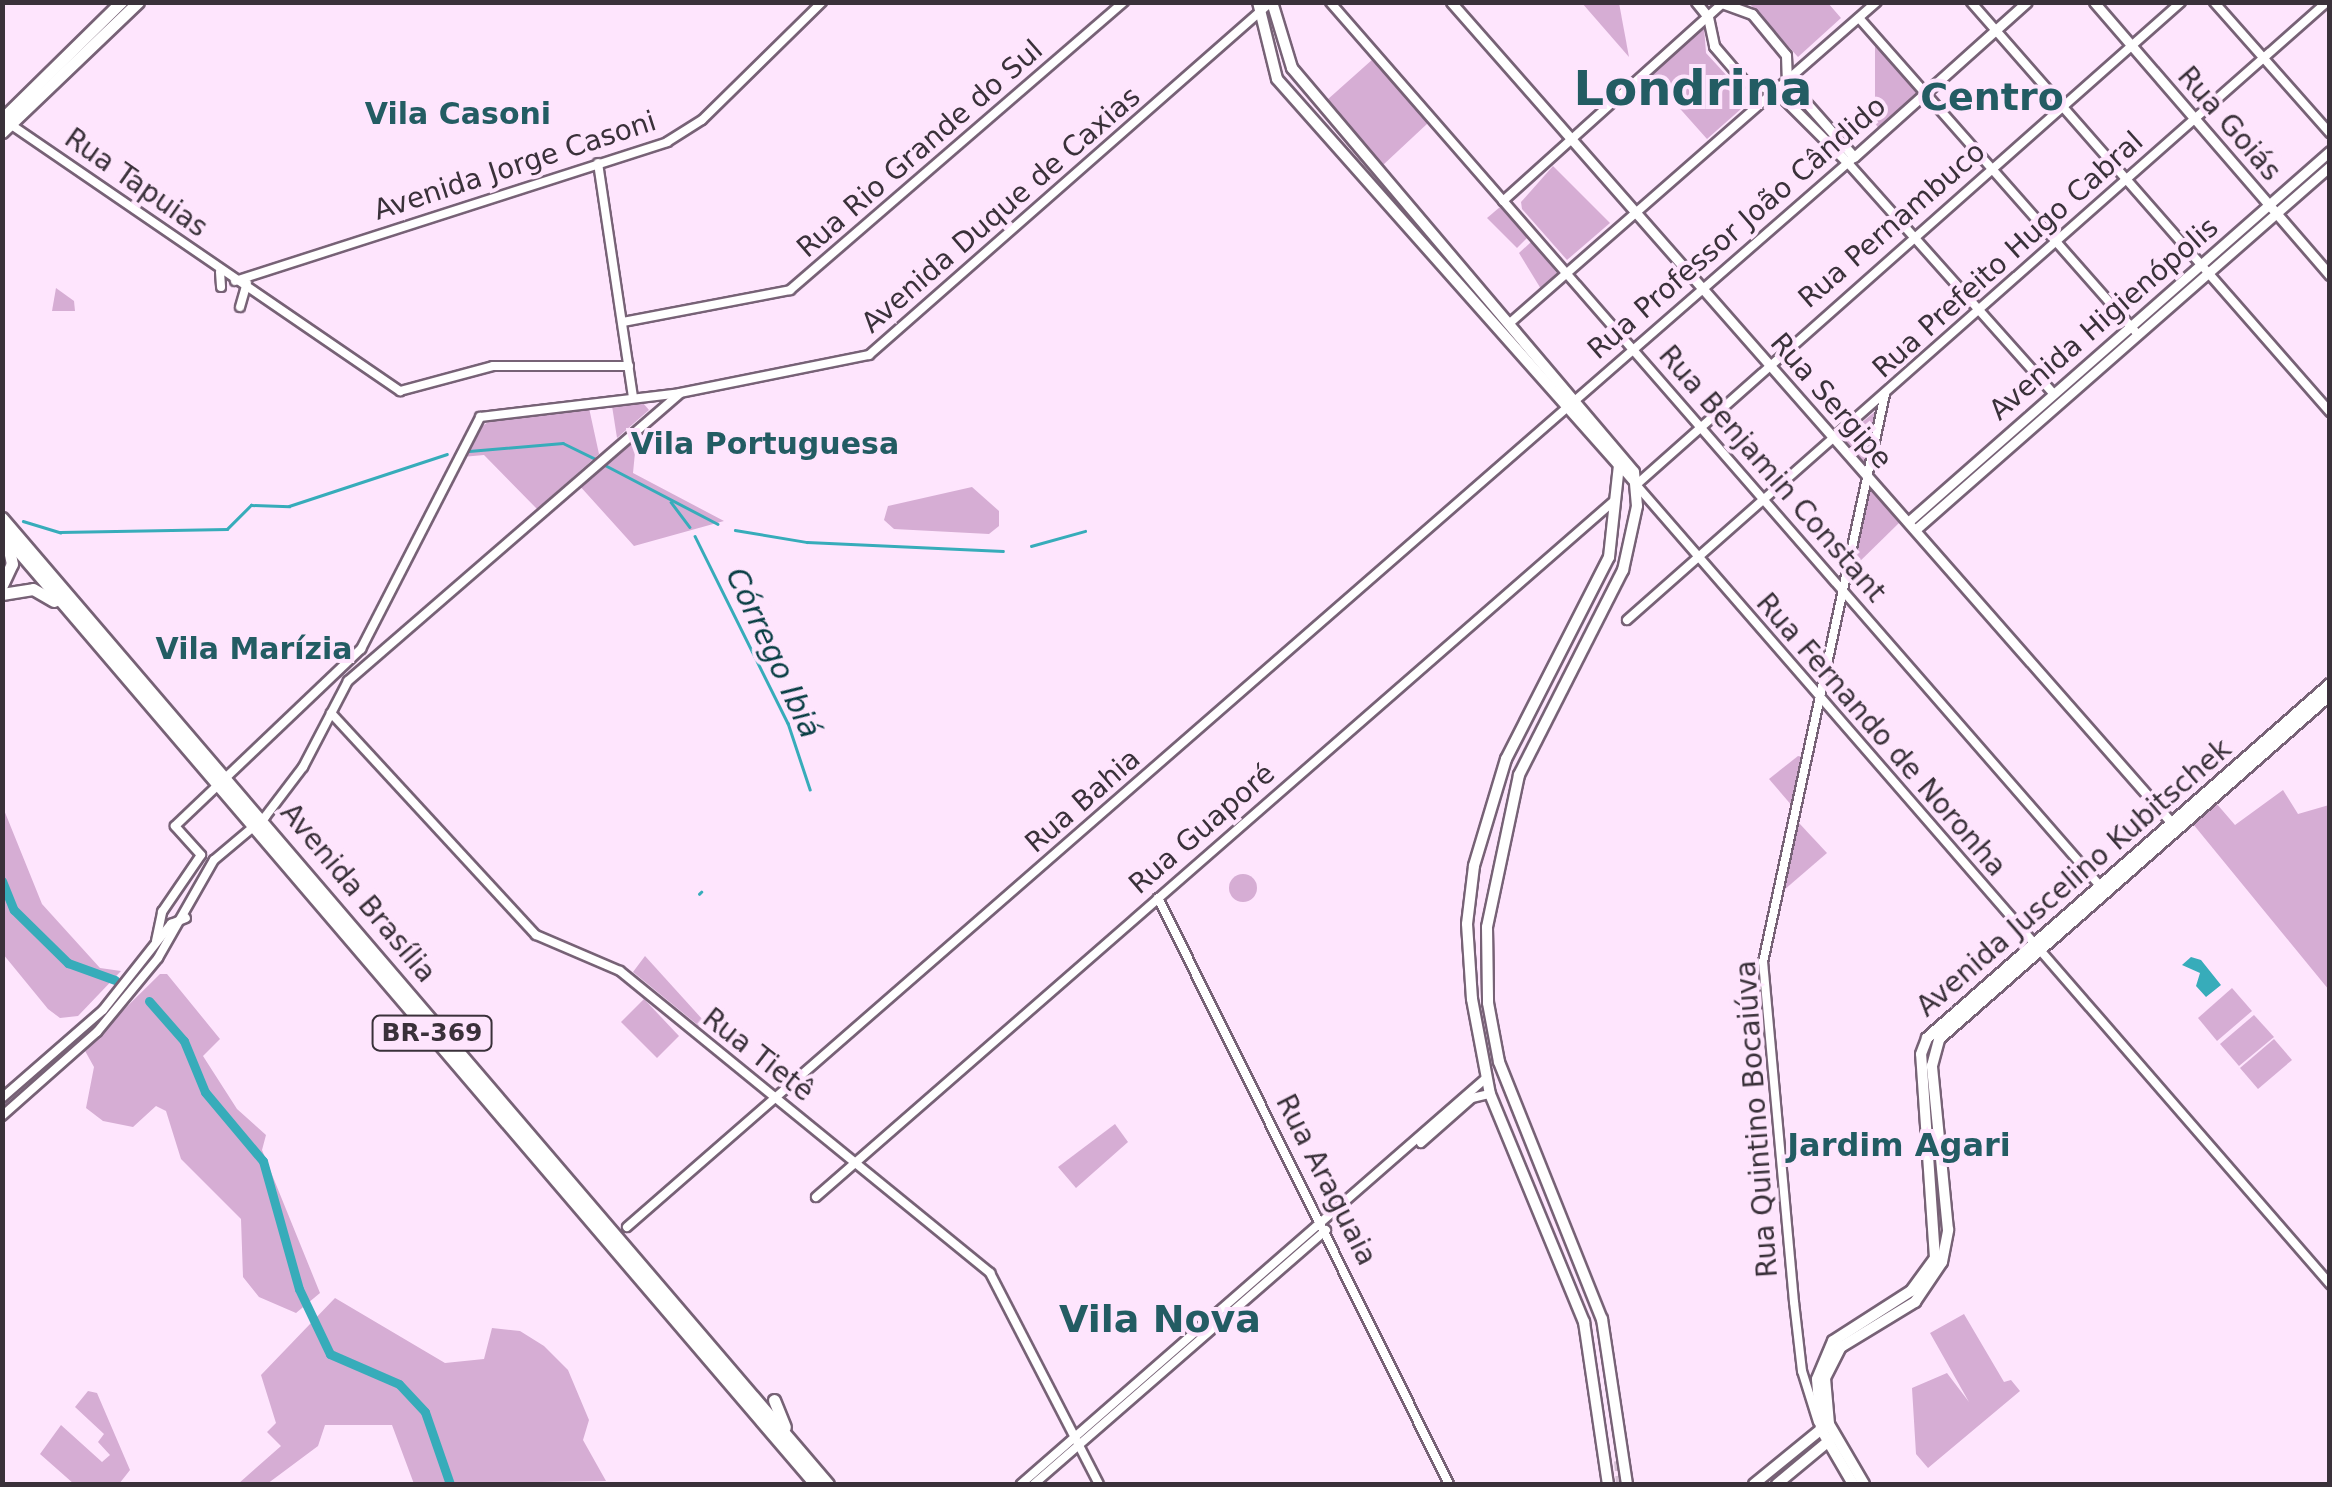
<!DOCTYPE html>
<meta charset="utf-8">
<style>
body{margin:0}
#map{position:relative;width:2332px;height:1487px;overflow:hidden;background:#fee5fd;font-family:"DejaVu Sans",sans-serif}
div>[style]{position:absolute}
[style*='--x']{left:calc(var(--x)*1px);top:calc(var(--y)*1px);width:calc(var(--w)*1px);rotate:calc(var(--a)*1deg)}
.green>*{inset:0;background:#d6add4}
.round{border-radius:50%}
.water>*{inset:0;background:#37acba}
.stream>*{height:2.5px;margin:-1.25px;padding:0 1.25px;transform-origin:1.25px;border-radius:1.25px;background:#37acba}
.river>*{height:9px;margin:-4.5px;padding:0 4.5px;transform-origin:4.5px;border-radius:4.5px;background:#37acba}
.primary-tunnel>*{height:10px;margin-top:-5px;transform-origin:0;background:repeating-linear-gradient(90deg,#d7c1d6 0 10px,transparent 0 15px)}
.roads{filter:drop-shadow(2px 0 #776276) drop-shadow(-2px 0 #776276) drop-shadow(0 2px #776276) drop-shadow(0 -2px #776276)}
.tertiary>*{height:8px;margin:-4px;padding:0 4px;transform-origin:4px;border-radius:4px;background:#fff}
.secondary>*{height:9px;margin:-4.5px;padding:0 4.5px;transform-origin:4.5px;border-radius:4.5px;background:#fff}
.primary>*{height:10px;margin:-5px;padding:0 5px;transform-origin:5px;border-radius:5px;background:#fff}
.trunk>*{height:11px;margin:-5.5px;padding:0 5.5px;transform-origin:5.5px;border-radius:5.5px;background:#fff}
span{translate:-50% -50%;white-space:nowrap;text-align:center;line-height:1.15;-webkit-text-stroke:8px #fee5fd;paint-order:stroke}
.shield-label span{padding:2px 8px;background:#fee5fd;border:2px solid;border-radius:8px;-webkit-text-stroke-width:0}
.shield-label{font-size:25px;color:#3a313a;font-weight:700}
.street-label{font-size:28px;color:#3a313a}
.neighbourhood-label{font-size:30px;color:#235c63;font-weight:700}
.water-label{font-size:30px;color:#073d43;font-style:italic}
.quarter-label{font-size:32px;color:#235c63;font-weight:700}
.district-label{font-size:38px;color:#235c63;font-weight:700}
.town-label{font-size:48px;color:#235c63;font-weight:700}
.frame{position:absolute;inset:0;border:5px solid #3a313a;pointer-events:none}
</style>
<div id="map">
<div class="green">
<i style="clip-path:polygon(1582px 3px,1619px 3px,1629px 57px)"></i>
<i style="clip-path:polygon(1741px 3px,1828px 3px,1841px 18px,1798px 57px,1750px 4px)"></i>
<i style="clip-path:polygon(1704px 27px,1706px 53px,1750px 101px,1707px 139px,1650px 75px)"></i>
<i style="clip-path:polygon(1875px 43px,1919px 94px,1879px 129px,1875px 123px)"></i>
<i style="clip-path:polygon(1373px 59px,1428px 123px,1383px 165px,1327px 100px)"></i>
<i style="clip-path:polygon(1553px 166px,1610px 223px,1567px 260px,1522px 209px,1521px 202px)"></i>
<i style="clip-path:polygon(1500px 207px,1527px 238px,1517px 248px,1487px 218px)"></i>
<i style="clip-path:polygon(1531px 242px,1557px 273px,1541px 289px,1519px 253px)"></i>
<i style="clip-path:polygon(56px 288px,74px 301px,75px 311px,52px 311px)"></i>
<i style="clip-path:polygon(643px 403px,649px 410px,617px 438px,612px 406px)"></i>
<i style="clip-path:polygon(589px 408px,599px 454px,537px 509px,484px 455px,462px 457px,479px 428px,496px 417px)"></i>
<i style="clip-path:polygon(1878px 409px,1863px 466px,1841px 440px)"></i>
<i style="clip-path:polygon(637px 432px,633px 473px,724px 521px,634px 546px,578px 484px)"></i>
<i style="clip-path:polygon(972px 487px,999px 511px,999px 526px,989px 534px,894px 529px,884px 520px,888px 506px)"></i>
<i style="clip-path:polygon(1870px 487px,1900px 522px,1849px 572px)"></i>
<i style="clip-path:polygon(1798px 756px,1803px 757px,1793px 807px,1769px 779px)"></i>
<i style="clip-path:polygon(2283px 790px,2298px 814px,2329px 805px,2329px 990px,2193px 824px,2216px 803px,2235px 825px)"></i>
<i style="clip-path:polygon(2px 805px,42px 904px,100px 968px,121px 971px,78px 1016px,60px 1018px,48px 1009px,3px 954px)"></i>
<i style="clip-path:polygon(1799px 823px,1827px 853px,1784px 890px)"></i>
<i class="round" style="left:1229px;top:874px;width:28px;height:28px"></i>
<i style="clip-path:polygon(645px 956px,703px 1020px,699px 1026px,633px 972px)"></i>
<i style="clip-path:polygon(160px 974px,167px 974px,220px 1039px,203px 1056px,237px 1109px,266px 1135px,262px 1150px,320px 1293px,296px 1313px,259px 1297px,243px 1277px,241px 1219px,181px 1159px,166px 1111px,156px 1106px,133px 1127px,103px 1121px,86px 1108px,94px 1067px,84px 1049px)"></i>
<i style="clip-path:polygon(2232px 988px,2252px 1011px,2217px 1041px,2198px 1018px)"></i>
<i style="clip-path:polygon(644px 999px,679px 1036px,657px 1058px,621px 1022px)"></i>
<i style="clip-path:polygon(2254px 1015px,2274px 1037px,2239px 1066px,2220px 1044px)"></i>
<i style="clip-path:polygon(2274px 1039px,2292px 1060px,2258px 1089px,2240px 1068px)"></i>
<i style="clip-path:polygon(1115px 1124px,1128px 1142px,1076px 1188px,1058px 1167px)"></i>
<i style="clip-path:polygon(335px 1298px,445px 1363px,484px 1359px,492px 1328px,520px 1331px,544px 1346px,568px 1370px,589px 1420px,583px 1440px,606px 1481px,414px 1484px,392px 1425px,325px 1425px,318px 1446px,267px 1484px,238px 1484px,281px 1446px,267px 1432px,276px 1423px,261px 1375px)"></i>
<i style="clip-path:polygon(1964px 1314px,2004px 1382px,2011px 1380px,2020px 1391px,1928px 1468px,1916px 1454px,1912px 1388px,1947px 1373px,1969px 1402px,1930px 1333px)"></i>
<i style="clip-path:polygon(88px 1391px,97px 1393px,130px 1470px,119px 1484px,74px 1484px,40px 1454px,61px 1425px,102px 1462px,110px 1455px,98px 1442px,104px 1434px,75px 1407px)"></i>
</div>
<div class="water">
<i style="clip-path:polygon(2191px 957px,2201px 960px,2221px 985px,2206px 997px,2196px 986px,2200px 973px,2182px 965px)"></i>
</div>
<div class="stream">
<i style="--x:469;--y:451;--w:94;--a:-4.9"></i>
<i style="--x:563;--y:443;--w:39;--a:26"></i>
<i style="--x:605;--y:465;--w:127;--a:27.6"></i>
<i style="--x:671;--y:502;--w:31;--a:53"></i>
<i style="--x:23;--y:521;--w:39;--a:17"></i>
<i style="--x:60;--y:532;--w:167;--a:-1"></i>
<i style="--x:227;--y:529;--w:34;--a:-45"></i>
<i style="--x:251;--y:505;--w:38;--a:2"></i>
<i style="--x:289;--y:506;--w:166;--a:-18.2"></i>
<i style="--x:735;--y:530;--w:73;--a:9.5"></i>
<i style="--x:807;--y:542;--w:196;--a:2.6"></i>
<i style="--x:695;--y:536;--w:209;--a:63.6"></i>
<i style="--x:788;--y:723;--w:70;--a:71.6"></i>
<i style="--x:1031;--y:546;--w:56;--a:-15.5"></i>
<i style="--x:699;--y:894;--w:3;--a:-45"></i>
</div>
<div class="river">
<i style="--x:2;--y:881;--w:31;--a:68"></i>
<i style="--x:14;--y:910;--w:76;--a:44.5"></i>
<i style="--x:68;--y:963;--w:50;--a:19.9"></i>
<i style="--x:149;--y:1001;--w:53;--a:48.8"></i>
<i style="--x:184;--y:1041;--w:55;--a:67.6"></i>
<i style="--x:205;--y:1092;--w:90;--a:50"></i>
<i style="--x:263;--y:1161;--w:133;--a:74.3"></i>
<i style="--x:299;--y:1289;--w:72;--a:64.5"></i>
<i style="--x:330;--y:1354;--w:75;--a:23.5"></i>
<i style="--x:399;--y:1384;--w:38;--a:47"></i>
<i style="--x:425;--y:1412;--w:76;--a:70.9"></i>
</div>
<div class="primary-tunnel">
<i style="--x:1619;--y:1461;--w:23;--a:85"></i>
</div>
<div class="roads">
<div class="tertiary">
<i style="--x:1330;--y:2;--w:1172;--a:48.94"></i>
<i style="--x:1971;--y:2;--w:545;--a:48.79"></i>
<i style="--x:2214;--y:2;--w:175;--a:48.5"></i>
<i style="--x:1859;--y:18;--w:420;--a:48.6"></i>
<i style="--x:10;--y:124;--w:473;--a:34.4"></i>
<i style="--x:400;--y:391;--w:96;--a:-15"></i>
<i style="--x:493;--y:366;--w:136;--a:0"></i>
<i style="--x:598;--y:163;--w:237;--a:81.5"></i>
<i style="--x:1848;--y:163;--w:307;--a:48.3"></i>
<i style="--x:1503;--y:201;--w:297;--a:-42"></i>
<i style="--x:220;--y:272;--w:15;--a:86"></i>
<i style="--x:235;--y:281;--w:454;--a:-17.8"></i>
<i style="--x:667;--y:142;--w:41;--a:-32.2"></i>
<i style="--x:702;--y:120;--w:168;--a:-44.5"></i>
<i style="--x:240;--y:307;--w:25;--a:-74"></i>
<i style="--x:623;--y:322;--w:170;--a:-10.8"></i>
<i style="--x:790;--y:290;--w:441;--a:-40.8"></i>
<i style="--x:1511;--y:322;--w:486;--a:-41.2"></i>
<i style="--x:1619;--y:465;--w:1085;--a:49.04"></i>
<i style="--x:1636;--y:485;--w:728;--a:-41.55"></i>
<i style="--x:1627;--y:620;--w:934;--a:-41.44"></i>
<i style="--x:331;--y:713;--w:302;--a:47.3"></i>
<i style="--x:536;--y:935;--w:91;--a:23.2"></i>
<i style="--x:620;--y:971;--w:478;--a:39.2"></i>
<i style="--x:990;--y:1273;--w:237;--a:62.7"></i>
<i style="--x:1158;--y:898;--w:654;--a:63.59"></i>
<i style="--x:156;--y:941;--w:30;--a:-78"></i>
<i style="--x:162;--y:912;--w:69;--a:-55.6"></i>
<i style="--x:201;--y:855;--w:39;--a:-132"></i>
<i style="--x:175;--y:826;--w:257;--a:-43.6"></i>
<i style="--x:361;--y:649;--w:261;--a:-62.8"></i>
<i style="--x:480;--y:417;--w:201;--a:-6.8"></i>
<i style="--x:680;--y:393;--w:193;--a:-11.4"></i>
<i style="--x:869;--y:355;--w:535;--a:-41.29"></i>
<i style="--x:2;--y:1098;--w:134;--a:-41.1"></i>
<i style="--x:103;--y:1010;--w:110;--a:-51.7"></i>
<i style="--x:171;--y:924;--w:16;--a:-22"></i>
<i style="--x:2;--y:1116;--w:127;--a:-41.5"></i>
<i style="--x:97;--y:1032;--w:96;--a:-50.5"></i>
<i style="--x:158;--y:958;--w:113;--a:-60.3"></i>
<i style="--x:214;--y:860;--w:67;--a:-40.1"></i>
<i style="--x:265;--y:817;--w:63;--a:-52.8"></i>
<i style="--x:303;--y:767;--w:97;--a:-62.4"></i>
<i style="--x:348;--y:681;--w:438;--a:-40.9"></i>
<i style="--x:1421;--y:1143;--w:68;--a:-41.4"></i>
<i style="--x:1472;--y:1098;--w:18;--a:-13"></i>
<i style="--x:816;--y:1197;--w:1060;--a:-41.1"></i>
<i style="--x:627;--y:1227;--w:1625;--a:-41.08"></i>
<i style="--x:1818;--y:1422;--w:53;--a:-107.4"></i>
<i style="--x:1802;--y:1371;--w:69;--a:-96.6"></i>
<i style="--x:1794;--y:1302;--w:341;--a:-95.2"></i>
<i style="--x:1763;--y:962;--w:581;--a:-77.88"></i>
<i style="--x:1021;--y:1484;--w:617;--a:-41.12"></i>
<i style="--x:1034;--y:1484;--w:387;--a:-41"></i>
</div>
<div class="secondary">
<i style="--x:1451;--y:2;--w:1091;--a:48.72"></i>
<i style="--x:1696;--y:2;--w:19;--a:51"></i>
<i style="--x:1708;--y:17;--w:30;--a:78"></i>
<i style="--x:1714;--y:46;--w:46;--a:49.4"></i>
<i style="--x:1744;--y:81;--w:34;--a:17"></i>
<i style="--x:1776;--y:91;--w:102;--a:45"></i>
<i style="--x:1719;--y:2;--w:35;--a:20"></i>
<i style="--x:1752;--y:14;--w:53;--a:50.3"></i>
<i style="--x:1786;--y:55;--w:26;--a:88"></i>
<i style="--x:1787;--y:81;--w:101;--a:48.6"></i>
<i style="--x:1854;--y:157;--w:232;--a:-41.9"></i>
<i style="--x:2094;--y:2;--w:361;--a:49.2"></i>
<i style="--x:1908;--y:522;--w:562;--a:-41.32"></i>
<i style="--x:1915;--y:530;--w:552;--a:-41.25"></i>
</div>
<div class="primary">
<i style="--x:1258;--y:2;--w:79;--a:76.1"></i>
<i style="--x:1277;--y:79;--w:516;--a:48.46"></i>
<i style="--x:1619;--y:465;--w:93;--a:96.2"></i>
<i style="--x:1609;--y:557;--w:227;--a:117"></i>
<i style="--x:1506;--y:759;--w:112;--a:106.7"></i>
<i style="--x:1474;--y:866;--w:58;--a:96.9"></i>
<i style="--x:1467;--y:924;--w:75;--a:86.2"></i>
<i style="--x:1472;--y:999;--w:97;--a:79.3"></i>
<i style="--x:1490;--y:1094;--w:247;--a:67.6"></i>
<i style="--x:1584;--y:1322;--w:164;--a:81.6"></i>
<i style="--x:1272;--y:2;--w:69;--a:73.1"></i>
<i style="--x:1292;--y:68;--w:529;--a:49.75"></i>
<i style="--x:1634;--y:472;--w:34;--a:85"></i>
<i style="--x:1637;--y:506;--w:66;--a:102.3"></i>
<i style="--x:1623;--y:570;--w:230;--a:116.9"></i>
<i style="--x:1519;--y:775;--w:155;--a:101.9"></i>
<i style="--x:1487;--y:927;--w:76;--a:89.2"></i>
<i style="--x:1488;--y:1003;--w:60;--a:79.4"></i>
<i style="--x:1499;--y:1062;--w:277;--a:68.2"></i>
<i style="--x:1602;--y:1319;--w:167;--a:81.4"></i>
<i style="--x:1754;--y:1484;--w:90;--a:-39.2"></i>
<i style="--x:1777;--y:1484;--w:69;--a:-39.7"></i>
<i style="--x:1853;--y:1484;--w:64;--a:-120.2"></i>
<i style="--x:1821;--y:1429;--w:50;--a:-94.6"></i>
<i style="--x:1817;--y:1379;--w:41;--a:-67.2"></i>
<i style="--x:1833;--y:1341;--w:93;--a:-32.7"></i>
<i style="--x:1911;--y:1291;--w:41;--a:-54"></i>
<i style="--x:1935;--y:1258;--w:204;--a:-93.9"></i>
<i style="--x:1921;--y:1054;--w:17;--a:-69"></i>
<i style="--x:1927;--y:1038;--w:536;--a:-41.3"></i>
<i style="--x:1864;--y:1484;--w:69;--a:-120.3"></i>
<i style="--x:1829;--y:1424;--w:46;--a:-95"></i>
<i style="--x:1825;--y:1378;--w:35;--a:-63"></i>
<i style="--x:1841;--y:1347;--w:87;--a:-31.3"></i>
<i style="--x:1915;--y:1302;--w:48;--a:-56"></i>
<i style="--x:1942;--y:1262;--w:33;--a:-79"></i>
<i style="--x:1948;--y:1230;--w:165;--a:-95.6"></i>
<i style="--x:1932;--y:1066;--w:28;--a:-75"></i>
<i style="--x:1939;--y:1039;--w:521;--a:-41.34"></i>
</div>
<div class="trunk">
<i style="--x:2;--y:119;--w:167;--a:-44.5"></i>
<i style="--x:2;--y:132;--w:188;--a:-43.7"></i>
<i style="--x:2;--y:518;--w:1271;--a:49.47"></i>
<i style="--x:2;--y:532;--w:1252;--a:49.5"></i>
<i style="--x:2;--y:585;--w:23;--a:-65"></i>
<i style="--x:12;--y:564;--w:24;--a:-102"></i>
<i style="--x:2;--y:594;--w:31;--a:-9"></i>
<i style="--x:33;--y:589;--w:24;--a:30"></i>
<i style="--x:774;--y:1400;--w:29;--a:68"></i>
</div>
</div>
<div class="shield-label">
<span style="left:432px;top:1033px">BR-369</span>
</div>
<div class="street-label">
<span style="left:2229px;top:124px;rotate:49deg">Rua Goiás</span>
<span style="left:920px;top:149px;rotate:-41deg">Rua Rio Grande do Sul</span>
<span style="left:515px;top:166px;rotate:-18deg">Avenida Jorge Casoni</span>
<span style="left:136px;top:183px;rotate:35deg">Rua Tapuias</span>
<span style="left:1001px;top:210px;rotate:-41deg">Avenida Duque de Caxias</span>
<span style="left:1892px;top:225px;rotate:-41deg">Rua Pernambuco</span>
<span style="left:1737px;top:228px;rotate:-41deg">Rua Professor João Cândido</span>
<span style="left:2008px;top:255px;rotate:-42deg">Rua Prefeito Hugo Cabral</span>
<span style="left:2104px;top:319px;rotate:-41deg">Avenida Higienópolis</span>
<span style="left:1831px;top:401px;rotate:49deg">Rua Sergipe</span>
<span style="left:1772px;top:474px;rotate:49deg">Rua Benjamin Constant</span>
<span style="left:1881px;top:735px;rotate:49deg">Rua Fernando de Noronha</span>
<span style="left:1083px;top:801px;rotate:-41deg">Rua Bahia</span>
<span style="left:1202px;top:829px;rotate:-41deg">Rua Guaporé</span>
<span style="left:2074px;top:878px;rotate:-41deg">Avenida Juscelino Kubitschek</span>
<span style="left:358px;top:893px;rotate:50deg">Avenida Brasília</span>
<span style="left:758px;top:1055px;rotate:38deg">Rua Tietê</span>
<span style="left:1757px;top:1119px;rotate:-94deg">Rua Quintino Bocaiúva</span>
<span style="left:1326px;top:1180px;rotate:63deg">Rua Araguaia</span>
</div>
<div class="neighbourhood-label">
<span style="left:458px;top:114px">Vila Casoni</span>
<span style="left:765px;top:444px">Vila Portuguesa</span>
<span style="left:254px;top:649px">Vila Marízia</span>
</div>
<div class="water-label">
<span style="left:773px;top:653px;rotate:65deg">Córrego Ibiá</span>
</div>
<div class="quarter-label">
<span style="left:1899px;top:1145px">Jardim Agari</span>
</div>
<div class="district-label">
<span style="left:1992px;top:98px">Centro</span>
<span style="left:1160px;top:1320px">Vila Nova</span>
</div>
<div class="town-label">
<span style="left:1693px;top:89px">Londrina</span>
</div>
<div class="frame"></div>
</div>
